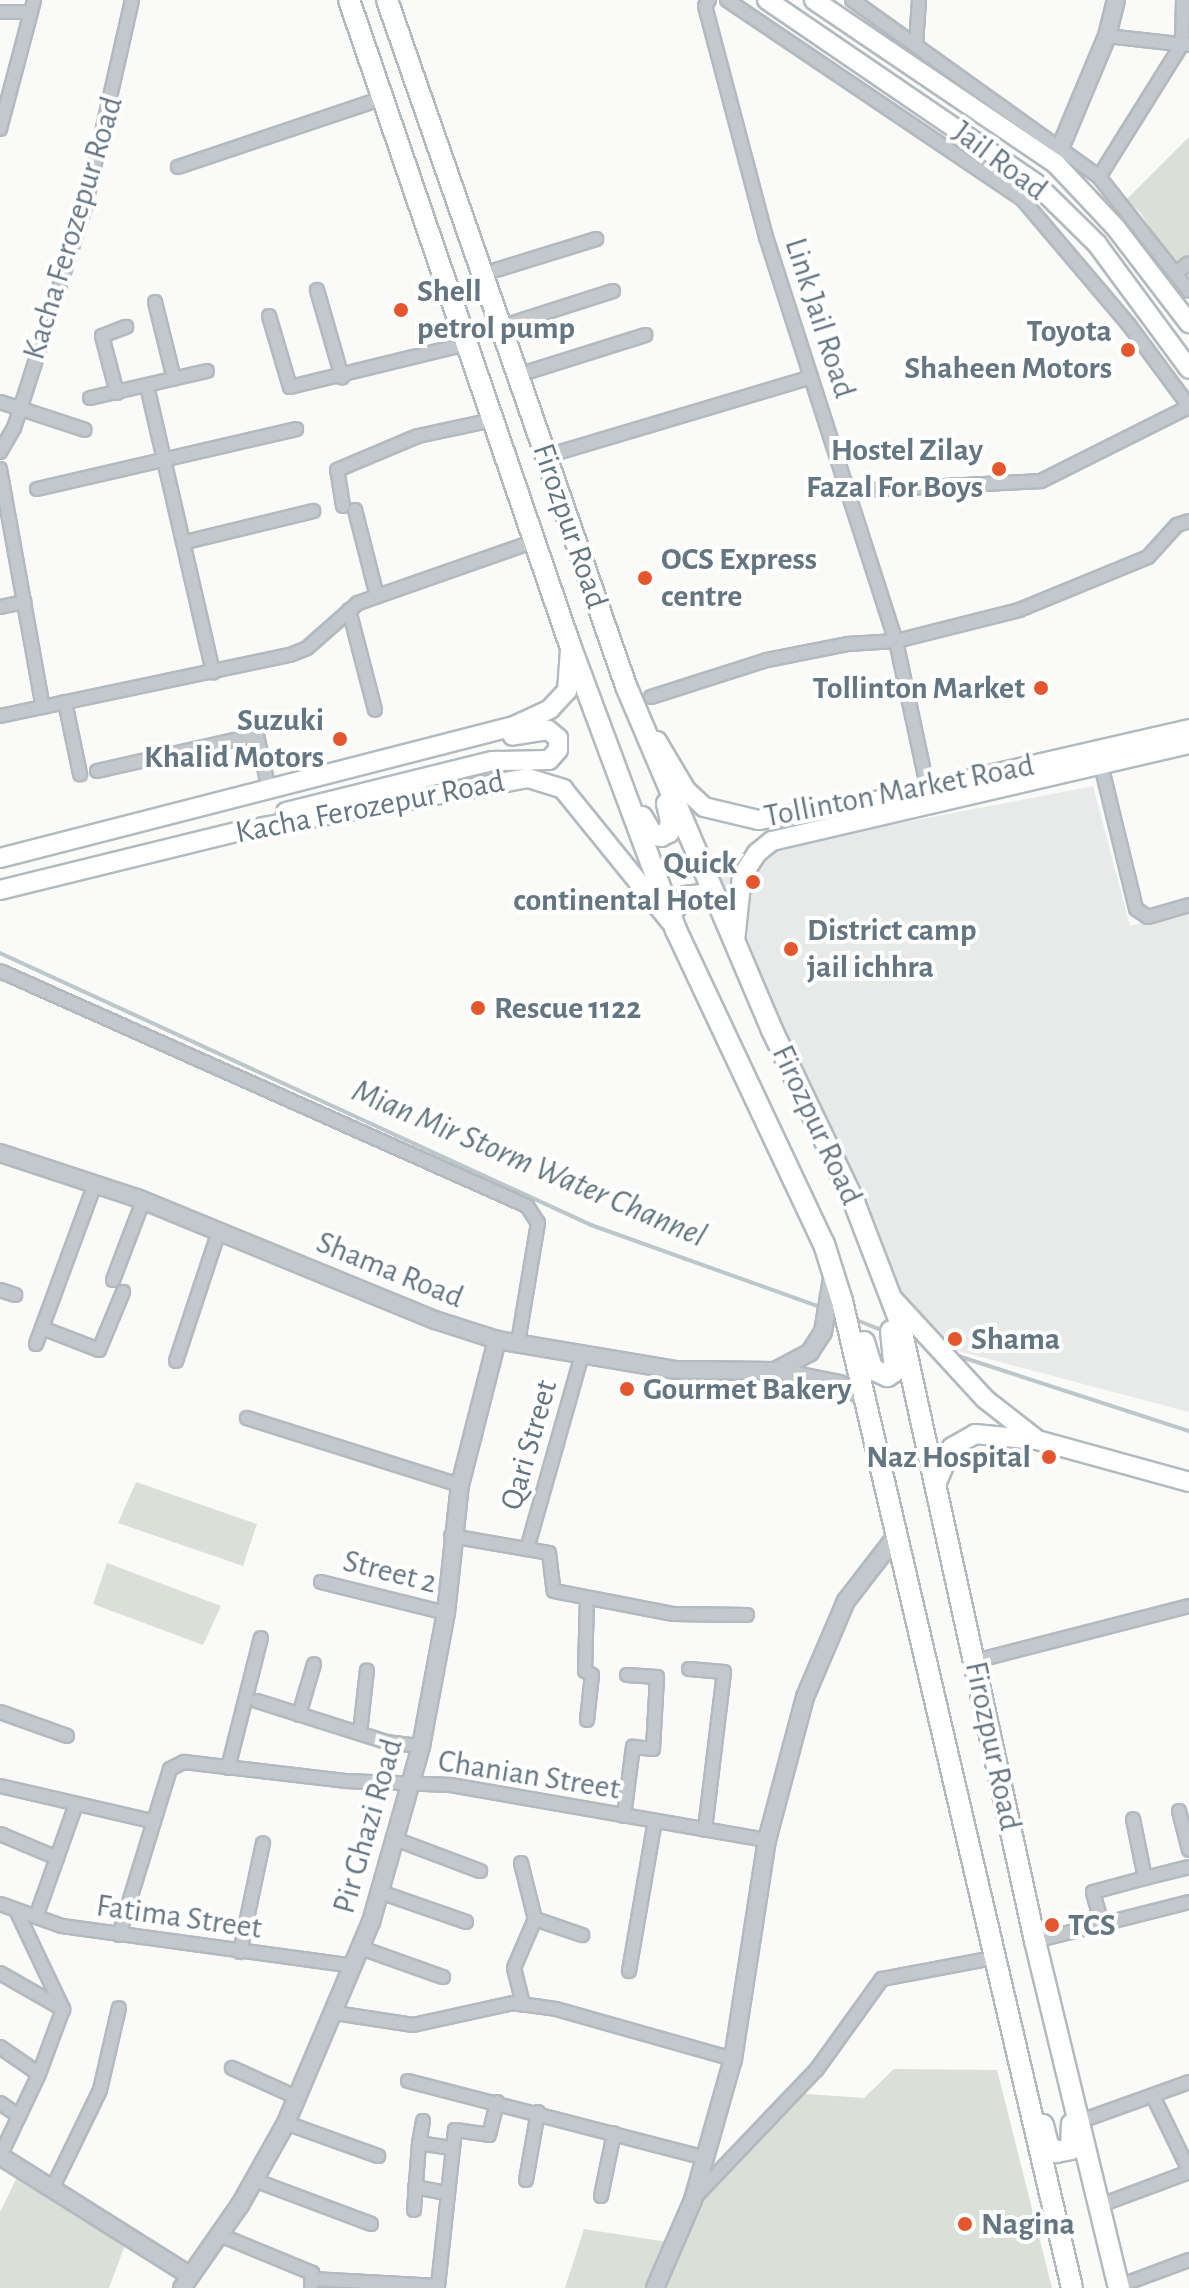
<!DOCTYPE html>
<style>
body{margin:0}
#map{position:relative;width:1189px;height:2288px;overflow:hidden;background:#fafaf8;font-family:"Alegreya Sans",sans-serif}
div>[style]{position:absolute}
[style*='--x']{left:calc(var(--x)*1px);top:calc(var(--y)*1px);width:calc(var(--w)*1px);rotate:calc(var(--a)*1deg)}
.built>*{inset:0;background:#e8e9e9}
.green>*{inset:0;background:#dadfd7}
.stream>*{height:4px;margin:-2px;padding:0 2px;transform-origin:2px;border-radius:2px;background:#bbc7cb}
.roads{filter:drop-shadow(2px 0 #b3babf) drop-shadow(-2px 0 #b3babf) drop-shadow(0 2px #b3babf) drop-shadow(0 -2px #b3babf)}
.minor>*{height:12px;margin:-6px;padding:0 6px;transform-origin:6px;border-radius:6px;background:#c3c8cc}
.tertiary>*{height:16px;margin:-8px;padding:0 8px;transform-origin:8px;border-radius:8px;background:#c3c8cc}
.secondary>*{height:18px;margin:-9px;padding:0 9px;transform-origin:9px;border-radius:9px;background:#fff}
.primary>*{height:20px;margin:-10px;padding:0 10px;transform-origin:10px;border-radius:10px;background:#fff}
.dots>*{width:22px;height:22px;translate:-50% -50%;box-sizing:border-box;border:4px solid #fff;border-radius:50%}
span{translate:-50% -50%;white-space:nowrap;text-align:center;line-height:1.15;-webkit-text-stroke:8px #fff;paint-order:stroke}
.street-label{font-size:32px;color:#657683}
.poi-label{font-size:32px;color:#657683;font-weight:700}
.left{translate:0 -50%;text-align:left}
.right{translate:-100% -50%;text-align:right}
.water-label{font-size:34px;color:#60757c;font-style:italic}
</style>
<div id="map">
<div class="built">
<i style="clip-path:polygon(1093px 786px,1130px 926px,1189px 910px,1189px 1412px,890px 1333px,880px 1285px,768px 1043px,695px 863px)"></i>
</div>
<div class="green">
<i style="clip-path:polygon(1189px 137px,1189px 260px,1177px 270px,1140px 212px,1126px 200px)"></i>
<i style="clip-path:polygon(136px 1482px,257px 1524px,243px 1566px,118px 1523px)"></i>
<i style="clip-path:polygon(107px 1563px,221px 1606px,203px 1645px,93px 1604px)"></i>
<i style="clip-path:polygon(894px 2069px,997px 2070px,1052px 2288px,565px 2288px,584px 2229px,674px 2243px,693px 2200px,793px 2093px,864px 2098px)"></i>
<i style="clip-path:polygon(21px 2169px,128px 2237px,109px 2288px,0 2288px,0 2212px)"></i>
</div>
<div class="stream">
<i style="--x:0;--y:953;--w:651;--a:24.71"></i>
<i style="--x:591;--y:1225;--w:246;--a:19.7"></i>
<i style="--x:854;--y:1319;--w:35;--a:22"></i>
<i style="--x:955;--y:1355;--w:246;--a:18"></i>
</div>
<div class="roads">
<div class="minor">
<i style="--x:709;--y:0;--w:7;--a:124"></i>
<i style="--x:705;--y:6;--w:239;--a:75.2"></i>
<i style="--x:766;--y:237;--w:424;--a:72.2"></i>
<i style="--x:896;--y:641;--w:152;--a:77.9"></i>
<i style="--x:727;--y:0;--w:357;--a:34"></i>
<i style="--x:1023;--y:200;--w:164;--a:49.7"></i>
<i style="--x:1129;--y:325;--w:101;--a:53.5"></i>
<i style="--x:852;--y:0;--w:304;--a:35.6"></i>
<i style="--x:1099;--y:177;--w:145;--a:51.7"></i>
<i style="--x:0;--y:12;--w:31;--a:0"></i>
<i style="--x:1107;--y:36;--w:81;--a:6.4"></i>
<i style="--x:916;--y:44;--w:44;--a:-86.1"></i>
<i style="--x:0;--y:129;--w:133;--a:-75.2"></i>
<i style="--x:178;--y:167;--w:216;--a:-18.6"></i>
<i style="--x:1099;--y:177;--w:157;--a:-58"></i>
<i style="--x:1182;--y:44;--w:44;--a:-88.7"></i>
<i style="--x:496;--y:270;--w:105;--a:-17.2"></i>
<i style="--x:1176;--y:273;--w:16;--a:-38"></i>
<i style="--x:317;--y:290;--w:91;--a:74"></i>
<i style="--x:155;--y:302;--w:79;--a:76.1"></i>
<i style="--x:269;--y:316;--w:74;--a:73.5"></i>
<i style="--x:290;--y:387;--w:182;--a:-13.7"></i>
<i style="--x:513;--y:323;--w:105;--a:-17.7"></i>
<i style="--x:531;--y:371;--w:120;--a:-17.5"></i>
<i style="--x:147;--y:386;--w:294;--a:77"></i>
<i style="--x:117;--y:393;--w:59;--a:-104.7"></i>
<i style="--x:102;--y:336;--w:26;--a:-21"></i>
<i style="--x:90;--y:398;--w:120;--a:-13"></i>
<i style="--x:0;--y:402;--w:89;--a:18.2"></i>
<i style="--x:0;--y:452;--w:28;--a:-60"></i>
<i style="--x:14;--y:428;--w:232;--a:-72.2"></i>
<i style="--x:85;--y:207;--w:212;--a:-77.2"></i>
<i style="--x:560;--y:452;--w:262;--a:-16.6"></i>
<i style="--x:0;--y:469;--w:242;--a:79.8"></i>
<i style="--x:37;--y:489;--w:266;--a:-13"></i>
<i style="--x:849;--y:491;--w:192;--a:-3"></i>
<i style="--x:1041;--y:481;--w:165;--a:-26.6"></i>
<i style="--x:343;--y:506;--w:36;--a:-99"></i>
<i style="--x:337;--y:470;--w:88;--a:-22.8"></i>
<i style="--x:418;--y:436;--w:77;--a:-12"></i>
<i style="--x:355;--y:510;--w:89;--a:75.7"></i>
<i style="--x:186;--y:542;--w:131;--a:-13.7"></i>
<i style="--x:0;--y:607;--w:25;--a:-12"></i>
<i style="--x:349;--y:610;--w:103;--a:75.4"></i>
<i style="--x:651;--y:697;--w:122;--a:-17.7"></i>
<i style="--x:767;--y:660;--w:83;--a:-11.2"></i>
<i style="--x:848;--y:644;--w:48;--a:-3.6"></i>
<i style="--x:896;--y:641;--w:127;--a:-14.1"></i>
<i style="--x:1019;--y:610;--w:139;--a:-22.3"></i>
<i style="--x:1148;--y:557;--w:43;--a:-47.8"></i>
<i style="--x:1177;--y:525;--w:13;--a:-18"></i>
<i style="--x:65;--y:702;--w:74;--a:78.2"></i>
<i style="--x:0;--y:716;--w:296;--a:-11.9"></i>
<i style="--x:290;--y:655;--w:18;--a:-22"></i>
<i style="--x:307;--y:648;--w:68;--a:-41.4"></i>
<i style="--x:358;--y:603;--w:188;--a:-19.3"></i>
<i style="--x:1101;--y:765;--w:148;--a:76.3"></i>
<i style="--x:1136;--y:909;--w:14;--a:34"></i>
<i style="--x:1148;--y:917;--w:43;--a:-16.3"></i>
<i style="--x:97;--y:771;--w:164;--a:-12.7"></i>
<i style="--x:257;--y:735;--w:56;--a:77.7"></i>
<i style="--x:0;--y:971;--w:577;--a:24.03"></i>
<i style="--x:527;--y:1206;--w:20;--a:57"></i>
<i style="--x:538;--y:1223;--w:121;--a:99.5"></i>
<i style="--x:113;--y:1280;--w:85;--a:-69.2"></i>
<i style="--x:0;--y:1290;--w:16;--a:18"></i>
<i style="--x:42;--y:1328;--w:61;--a:21.1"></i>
<i style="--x:99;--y:1350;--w:63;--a:-67.5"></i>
<i style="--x:36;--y:1344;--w:171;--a:-69.8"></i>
<i style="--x:176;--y:1361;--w:137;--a:-71.7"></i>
<i style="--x:247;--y:1418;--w:223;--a:17.5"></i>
<i style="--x:451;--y:1536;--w:99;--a:9.8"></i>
<i style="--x:549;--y:1553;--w:38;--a:83"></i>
<i style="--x:554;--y:1591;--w:122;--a:10.9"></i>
<i style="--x:674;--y:1614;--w:73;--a:0.8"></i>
<i style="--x:527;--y:1549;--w:202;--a:-74.2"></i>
<i style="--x:321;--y:1582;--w:129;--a:13.9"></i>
<i style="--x:975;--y:1661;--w:221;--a:-14.4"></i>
<i style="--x:689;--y:1669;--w:35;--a:5"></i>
<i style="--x:724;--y:1672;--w:159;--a:96.9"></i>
<i style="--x:257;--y:1701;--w:135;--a:17.6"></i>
<i style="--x:386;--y:1742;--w:35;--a:7"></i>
<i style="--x:0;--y:1712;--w:71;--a:19.7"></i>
<i style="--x:299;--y:1715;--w:53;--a:-73.6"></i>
<i style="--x:587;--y:1720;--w:45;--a:-83.7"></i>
<i style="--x:592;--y:1675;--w:8;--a:-150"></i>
<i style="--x:585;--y:1671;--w:73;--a:-88.4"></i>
<i style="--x:360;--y:1733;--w:63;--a:-83.7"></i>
<i style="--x:228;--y:1768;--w:134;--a:-75.8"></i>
<i style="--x:0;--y:1786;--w:156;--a:13"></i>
<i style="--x:1179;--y:1811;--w:40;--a:75.6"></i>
<i style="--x:624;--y:1816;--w:70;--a:-82.6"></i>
<i style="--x:633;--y:1747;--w:20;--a:6"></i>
<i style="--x:653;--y:1749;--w:72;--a:-86.8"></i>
<i style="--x:657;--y:1677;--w:30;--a:-176"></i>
<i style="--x:0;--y:1834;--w:62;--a:22.8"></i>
<i style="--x:395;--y:1839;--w:91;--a:20.6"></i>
<i style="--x:521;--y:1863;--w:58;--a:76"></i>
<i style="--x:535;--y:1919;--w:53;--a:113.2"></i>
<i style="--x:514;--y:1968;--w:38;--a:76"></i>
<i style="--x:1145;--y:1878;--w:45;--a:-14"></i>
<i style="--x:380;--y:1892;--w:91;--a:19.2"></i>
<i style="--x:0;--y:1904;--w:66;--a:19.5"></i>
<i style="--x:62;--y:1926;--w:295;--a:7.8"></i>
<i style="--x:16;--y:1910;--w:110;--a:64.6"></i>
<i style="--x:36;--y:1917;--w:120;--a:-70.5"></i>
<i style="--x:535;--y:1919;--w:50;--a:18.8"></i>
<i style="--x:1102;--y:1924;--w:33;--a:-106"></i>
<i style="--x:1093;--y:1892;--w:54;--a:-15.1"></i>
<i style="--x:1145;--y:1878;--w:60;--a:-101.5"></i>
<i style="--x:119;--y:1935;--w:174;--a:-72.9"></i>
<i style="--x:170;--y:1769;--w:16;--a:-27"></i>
<i style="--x:184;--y:1762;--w:162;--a:6.7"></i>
<i style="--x:345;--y:1781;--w:106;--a:2.2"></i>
<i style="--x:451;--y:1785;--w:321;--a:9.9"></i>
<i style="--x:1035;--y:1941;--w:159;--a:-14.2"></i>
<i style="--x:361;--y:1948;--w:87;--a:19.5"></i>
<i style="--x:240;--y:1952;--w:111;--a:-78.1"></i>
<i style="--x:629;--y:1971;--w:152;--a:-80.2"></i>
<i style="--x:0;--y:1973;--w:73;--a:29.7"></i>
<i style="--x:63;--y:2009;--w:69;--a:110.3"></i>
<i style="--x:335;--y:2013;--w:79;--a:8.7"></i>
<i style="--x:413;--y:2025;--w:102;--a:-12.4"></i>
<i style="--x:513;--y:2003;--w:43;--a:7.9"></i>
<i style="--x:556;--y:2009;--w:184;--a:15.8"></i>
<i style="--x:0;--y:2047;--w:47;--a:34.7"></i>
<i style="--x:39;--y:2074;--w:91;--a:115.4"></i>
<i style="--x:232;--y:2068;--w:70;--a:24.4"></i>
<i style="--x:408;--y:2081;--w:308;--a:14.5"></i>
<i style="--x:1153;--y:2096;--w:82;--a:64.1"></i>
<i style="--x:0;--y:2103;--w:23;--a:34"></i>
<i style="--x:423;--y:2121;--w:22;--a:100"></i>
<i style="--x:419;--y:2143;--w:32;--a:9"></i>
<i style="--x:1078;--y:2122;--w:118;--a:-19.8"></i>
<i style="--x:286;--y:2123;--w:98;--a:19.7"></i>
<i style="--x:254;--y:2180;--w:125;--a:20.6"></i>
<i style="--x:526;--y:2180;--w:69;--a:-80"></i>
<i style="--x:415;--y:2187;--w:31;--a:11"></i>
<i style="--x:52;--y:2189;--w:110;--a:-64.1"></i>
<i style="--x:100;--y:2090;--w:84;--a:-77"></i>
<i style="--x:601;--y:2196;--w:64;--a:-78.3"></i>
<i style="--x:695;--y:2197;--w:177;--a:-46.4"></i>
<i style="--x:817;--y:2069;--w:111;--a:-54.2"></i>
<i style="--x:882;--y:1979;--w:113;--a:-10.7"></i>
<i style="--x:1098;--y:2206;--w:97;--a:-20.5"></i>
<i style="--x:414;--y:2210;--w:67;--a:-85.7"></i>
<i style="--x:220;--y:2235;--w:100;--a:22.4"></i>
<i style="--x:312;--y:2273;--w:15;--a:94"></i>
<i style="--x:312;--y:2279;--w:126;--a:3.2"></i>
<i style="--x:438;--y:2286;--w:157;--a:-83.8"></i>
<i style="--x:455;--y:2130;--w:34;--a:8"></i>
<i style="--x:489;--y:2135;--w:34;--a:-76"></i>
<i style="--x:1119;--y:2286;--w:75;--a:-20.4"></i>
</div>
<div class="tertiary">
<i style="--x:1061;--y:146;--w:119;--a:-67.3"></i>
<i style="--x:1107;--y:36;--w:37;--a:-76"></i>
<i style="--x:0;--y:1153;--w:144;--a:18.2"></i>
<i style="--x:137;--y:1198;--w:322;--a:22.3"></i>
<i style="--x:435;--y:1320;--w:65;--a:17.9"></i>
<i style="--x:497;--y:1340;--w:182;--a:9.5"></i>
<i style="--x:677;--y:1370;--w:98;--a:0.6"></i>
<i style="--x:775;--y:1371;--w:65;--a:11.5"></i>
<i style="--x:839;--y:1384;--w:28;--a:26"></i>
<i style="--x:775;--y:1371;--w:40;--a:-28"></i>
<i style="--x:810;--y:1352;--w:24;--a:-57"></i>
<i style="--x:823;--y:1332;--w:55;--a:-80.5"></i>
<i style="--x:0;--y:2156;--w:223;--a:32.2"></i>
<i style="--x:182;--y:2288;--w:101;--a:-55.1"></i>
<i style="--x:240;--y:2205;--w:94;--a:-60.7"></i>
<i style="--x:286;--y:2123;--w:218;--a:-67.1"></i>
<i style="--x:371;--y:1922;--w:183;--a:-74.1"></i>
<i style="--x:421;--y:1746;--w:135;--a:-79.4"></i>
<i style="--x:446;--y:1613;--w:129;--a:-83.8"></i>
<i style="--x:460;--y:1485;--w:150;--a:-75.7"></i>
<i style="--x:655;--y:2288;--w:96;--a:-66.6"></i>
<i style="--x:693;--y:2200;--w:147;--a:-74.2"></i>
<i style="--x:733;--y:2059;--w:222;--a:-81.2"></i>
<i style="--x:767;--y:1840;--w:148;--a:-75.1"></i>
<i style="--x:805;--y:1697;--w:104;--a:-66.9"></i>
<i style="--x:846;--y:1601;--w:78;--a:-52.3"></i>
</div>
<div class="secondary">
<i style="--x:767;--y:0;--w:325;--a:34.3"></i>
<i style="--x:1035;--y:183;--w:87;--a:44.5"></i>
<i style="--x:1097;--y:244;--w:155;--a:53.6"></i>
<i style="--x:814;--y:0;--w:291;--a:34.1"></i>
<i style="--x:1055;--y:163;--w:89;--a:46.8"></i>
<i style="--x:1116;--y:228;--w:120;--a:52.5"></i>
<i style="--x:657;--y:741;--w:57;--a:59.4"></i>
<i style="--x:686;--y:790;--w:25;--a:43"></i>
<i style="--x:704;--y:807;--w:56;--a:13.5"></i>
<i style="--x:758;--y:820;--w:110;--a:-8.9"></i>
<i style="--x:867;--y:803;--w:330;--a:-12.9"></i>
<i style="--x:286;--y:812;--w:212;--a:-13.9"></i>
<i style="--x:492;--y:761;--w:57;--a:-1"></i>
<i style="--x:549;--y:760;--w:13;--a:-48"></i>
<i style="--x:558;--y:750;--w:12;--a:-90"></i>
<i style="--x:558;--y:738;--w:13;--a:-141"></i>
<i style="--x:548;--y:730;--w:36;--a:171"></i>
<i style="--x:0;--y:858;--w:531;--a:-14.4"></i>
<i style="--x:514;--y:726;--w:40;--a:-25"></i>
<i style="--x:550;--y:709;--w:25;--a:-47"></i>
<i style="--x:567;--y:691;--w:41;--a:-85.8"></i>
<i style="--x:0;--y:890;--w:243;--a:-13.8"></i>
<i style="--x:236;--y:832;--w:297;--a:-10.5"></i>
<i style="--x:528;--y:778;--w:37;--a:17"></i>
<i style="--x:563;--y:789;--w:170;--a:51"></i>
<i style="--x:735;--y:941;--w:65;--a:-83.9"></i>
<i style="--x:742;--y:876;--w:27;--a:-57"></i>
<i style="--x:757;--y:853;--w:19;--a:-39"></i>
<i style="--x:772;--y:841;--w:428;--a:-13.1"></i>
<i style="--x:894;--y:1300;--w:134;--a:47.4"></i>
<i style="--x:985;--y:1399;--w:63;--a:38"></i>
<i style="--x:935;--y:1487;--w:43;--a:-67"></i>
<i style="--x:952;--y:1447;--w:26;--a:-29"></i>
<i style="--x:975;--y:1434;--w:62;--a:5.5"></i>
<i style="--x:1037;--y:1440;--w:158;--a:15.4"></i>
</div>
<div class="primary">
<i style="--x:349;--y:0;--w:682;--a:71.09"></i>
<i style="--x:570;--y:645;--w:304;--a:69.6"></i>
<i style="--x:676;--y:930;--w:347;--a:64.8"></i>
<i style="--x:824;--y:1244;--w:60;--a:72.5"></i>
<i style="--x:842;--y:1301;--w:1013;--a:76.88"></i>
<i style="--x:387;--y:0;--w:726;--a:70.79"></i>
<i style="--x:626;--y:686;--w:374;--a:67"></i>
<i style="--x:772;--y:1030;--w:191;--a:64.5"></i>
<i style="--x:854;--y:1202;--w:125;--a:69"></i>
<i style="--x:899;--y:1319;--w:637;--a:77.67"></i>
<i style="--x:1035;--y:1941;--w:357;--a:76.4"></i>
<i style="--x:642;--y:817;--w:20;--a:60"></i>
<i style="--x:652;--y:834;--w:9;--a:13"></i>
<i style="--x:661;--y:836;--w:9;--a:-27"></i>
<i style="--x:669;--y:832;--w:11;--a:-80"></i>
<i style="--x:671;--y:821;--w:18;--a:-103"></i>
<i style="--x:670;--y:913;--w:23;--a:-45"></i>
<i style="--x:686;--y:897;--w:28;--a:-8"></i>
<i style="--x:864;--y:1342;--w:28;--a:73"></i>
<i style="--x:872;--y:1369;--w:17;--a:25"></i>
<i style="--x:887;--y:1376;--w:9;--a:-32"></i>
<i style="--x:895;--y:1371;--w:40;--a:-95.7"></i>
<i style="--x:1043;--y:2125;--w:21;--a:76"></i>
<i style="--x:1048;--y:2145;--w:11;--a:41"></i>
<i style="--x:1056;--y:2152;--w:15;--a:-11"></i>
<i style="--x:1071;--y:2149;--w:25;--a:-88"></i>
</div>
</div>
<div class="dots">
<i style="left:401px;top:310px;background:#e4572e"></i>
<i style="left:1128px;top:350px;background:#e4572e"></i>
<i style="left:999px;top:469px;background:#e4572e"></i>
<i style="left:645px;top:578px;background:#e4572e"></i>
<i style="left:1041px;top:688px;background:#e4572e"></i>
<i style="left:340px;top:739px;background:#e4572e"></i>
<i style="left:753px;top:882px;background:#e4572e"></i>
<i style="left:791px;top:949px;background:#e4572e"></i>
<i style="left:478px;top:1008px;background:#e4572e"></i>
<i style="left:955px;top:1339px;background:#e4572e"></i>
<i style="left:627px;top:1389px;background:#e4572e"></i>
<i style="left:1049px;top:1457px;background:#e4572e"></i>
<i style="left:1052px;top:1925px;background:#e4572e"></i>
<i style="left:965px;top:2224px;background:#e4572e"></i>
</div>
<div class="street-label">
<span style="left:1000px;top:161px;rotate:37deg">Jail Road</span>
<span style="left:73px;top:228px;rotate:-73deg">Kacha Ferozepur Road</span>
<span style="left:820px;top:318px;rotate:72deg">Link Jail Road</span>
<span style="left:570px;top:526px;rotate:71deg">Firozpur Road</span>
<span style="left:899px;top:791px;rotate:-11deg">Tollinton Market Road</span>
<span style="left:370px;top:807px;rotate:-11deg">Kacha Ferozepur Road</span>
<span style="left:817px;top:1125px;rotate:65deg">Firozpur Road</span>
<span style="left:390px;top:1270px;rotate:22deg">Shama Road</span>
<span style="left:529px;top:1445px;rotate:-74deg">Qari Street</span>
<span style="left:390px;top:1572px;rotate:14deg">Street 2</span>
<span style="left:993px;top:1746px;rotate:78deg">Firozpur Road</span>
<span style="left:529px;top:1775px;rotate:9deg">Chanian Street</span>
<span style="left:368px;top:1826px;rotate:-74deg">Pir Ghazi Road</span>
<span style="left:179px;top:1917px;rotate:8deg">Fatima Street</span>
</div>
<div class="poi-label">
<span class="left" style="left:417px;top:310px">Shell<br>petrol pump</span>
<span class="right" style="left:1112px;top:350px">Toyota<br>Shaheen Motors</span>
<span class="right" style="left:983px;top:469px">Hostel Zilay<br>Fazal For Boys</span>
<span class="left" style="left:661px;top:578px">OCS Express<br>centre</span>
<span class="right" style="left:1025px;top:688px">Tollinton Market</span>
<span class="right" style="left:324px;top:739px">Suzuki<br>Khalid Motors</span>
<span class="right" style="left:737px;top:882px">Quick<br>continental Hotel</span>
<span class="left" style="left:807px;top:949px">District camp<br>jail ichhra</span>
<span class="left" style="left:494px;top:1008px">Rescue 1122</span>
<span class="left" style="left:971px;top:1339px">Shama</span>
<span class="left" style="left:643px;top:1389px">Gourmet Bakery</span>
<span class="right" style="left:1031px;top:1457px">Naz Hospital</span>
<span class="left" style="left:1068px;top:1925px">TCS</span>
<span class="left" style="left:981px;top:2224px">Nagina</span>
</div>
<div class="water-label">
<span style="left:529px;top:1164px;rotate:23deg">Mian Mir Storm Water Channel</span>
</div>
</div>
